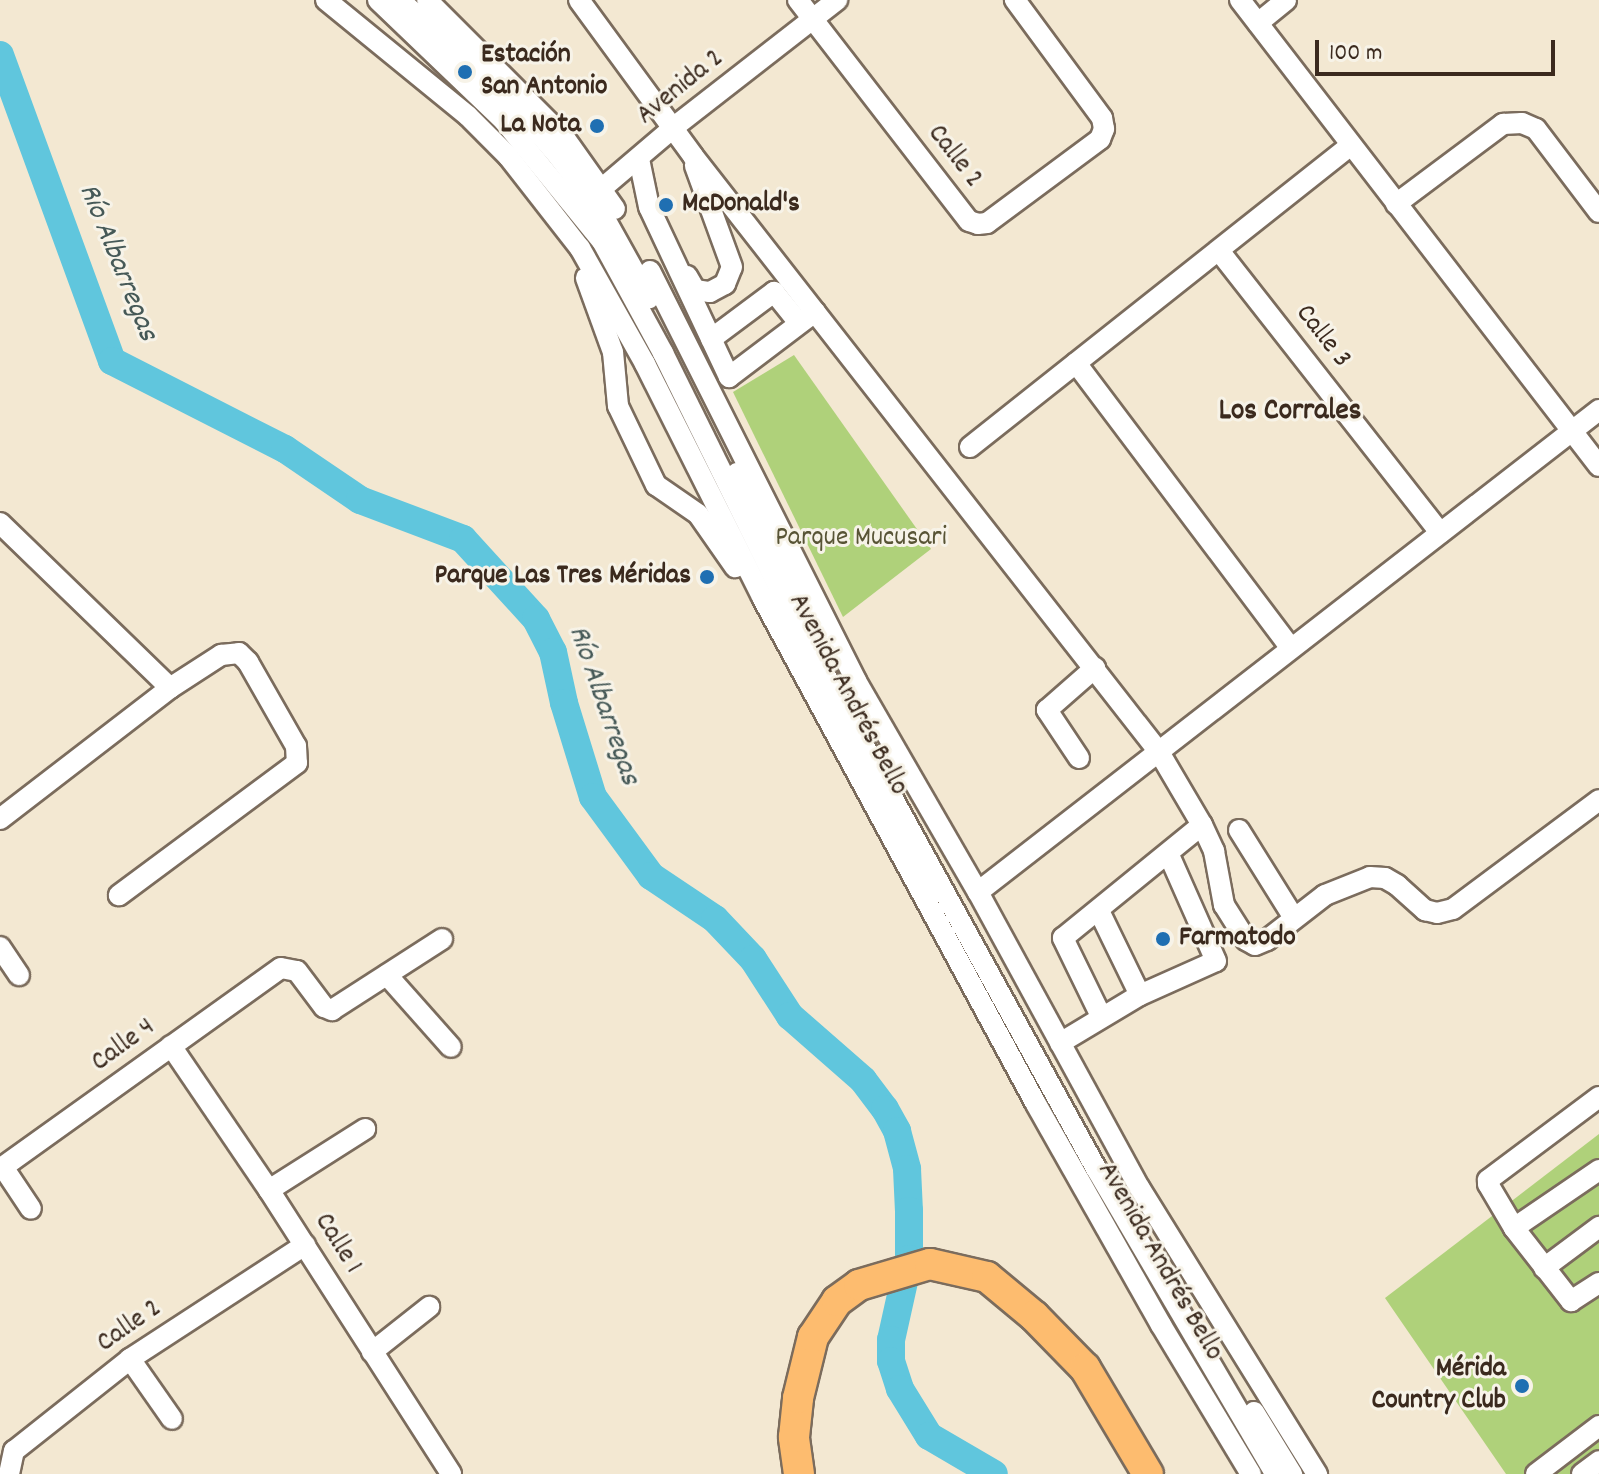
<!DOCTYPE html>
<meta charset="utf-8">
<style>
body{margin:0}
#map{position:relative;width:1599px;height:1474px;overflow:hidden;background:#f3e8d2;font-family:Dekko,sans-serif}
div>[style]{position:absolute}
[style*='--x']{left:calc(var(--x)*1px);top:calc(var(--y)*1px);width:calc(var(--w)*1px);rotate:calc(var(--a)*1deg)}
.green>*{inset:0;background:#afd17a}
.river>*{height:28px;margin:-14px;padding:0 14px;transform-origin:14px;border-radius:14px;background:#60c6dd}
.roads{filter:drop-shadow(2px 0 #7b6c5d) drop-shadow(-2px 0 #7b6c5d) drop-shadow(0 2px #7b6c5d) drop-shadow(0 -2px #7b6c5d)}
.minor>*{height:20px;margin:-10px;padding:0 10px;transform-origin:10px;border-radius:10px;background:#fff}
.highway>*{height:30px;margin:-15px;padding:0 15px;transform-origin:15px;border-radius:15px;background:#fdbc6f}
.dots>*{width:22px;height:22px;translate:-50% -50%;box-sizing:border-box;border:4px solid #f7f3e8;border-radius:50%}
span{translate:-50% -50%;white-space:nowrap;text-align:center;line-height:1.15;-webkit-text-stroke:6px #f7f3e8;paint-order:stroke}
.poi-label{font-size:28px;color:#3b2a1e;font-weight:700}
.left{translate:0 -50%;text-align:left}
.right{translate:-100% -50%;text-align:right}
.street-label{font-size:28px;color:#3b2a1e}
.park-label{font-size:28px;color:#585435}
.water-label{font-size:30px;color:#465957;font-style:italic}
.neighbourhood-label{font-size:30px;color:#3b2a1e;font-weight:700}
.scale{position:absolute;left:1315px;top:40px;width:240px;height:36px;box-sizing:border-box;border:4px solid #3b2a1e;border-top:0;padding-left:10px;font-size:24px;line-height:28px;white-space:nowrap;color:#3b2a1e;-webkit-text-stroke:6px #f7f3e8;paint-order:stroke}
</style>
<div id="map">
<div class="green">
<i style="clip-path:polygon(794px 355px,931px 549px,843px 617px,733px 392px)"></i>
<i style="clip-path:polygon(1599px 1134px,1599px 1474px,1506px 1474px,1385px 1298px)"></i>
</div>
<div class="river">
<i style="--x:0;--y:55;--w:326;--a:69.9"></i>
<i style="--x:112;--y:361;--w:194;--a:27"></i>
<i style="--x:285;--y:449;--w:91;--a:34.2"></i>
<i style="--x:360;--y:500;--w:110;--a:20.7"></i>
<i style="--x:463;--y:539;--w:108;--a:47.6"></i>
<i style="--x:536;--y:619;--w:37;--a:63"></i>
<i style="--x:553;--y:652;--w:52;--a:77.8"></i>
<i style="--x:564;--y:703;--w:98;--a:72.9"></i>
<i style="--x:593;--y:797;--w:98;--a:53.7"></i>
<i style="--x:651;--y:876;--w:77;--a:33.9"></i>
<i style="--x:715;--y:919;--w:55;--a:46.5"></i>
<i style="--x:753;--y:959;--w:68;--a:57"></i>
<i style="--x:790;--y:1016;--w:97;--a:41.2"></i>
<i style="--x:863;--y:1080;--w:36;--a:53"></i>
<i style="--x:885;--y:1109;--w:25;--a:61"></i>
<i style="--x:897;--y:1131;--w:39;--a:75"></i>
<i style="--x:907;--y:1169;--w:42;--a:87.3"></i>
<i style="--x:909;--y:1211;--w:48;--a:90"></i>
<i style="--x:909;--y:1259;--w:83;--a:102.5"></i>
<i style="--x:891;--y:1340;--w:21;--a:90"></i>
<i style="--x:891;--y:1361;--w:29;--a:72"></i>
<i style="--x:900;--y:1389;--w:55;--a:58.3"></i>
<i style="--x:929;--y:1436;--w:75;--a:30.3"></i>
</div>
<div class="roads">
<div class="minor">
<i style="--x:326;--y:0;--w:183;--a:39.2"></i>
<i style="--x:468;--y:116;--w:57;--a:45"></i>
<i style="--x:508;--y:156;--w:117;--a:52"></i>
<i style="--x:580;--y:248;--w:133;--a:60.7"></i>
<i style="--x:645;--y:364;--w:261;--a:63.3"></i>
<i style="--x:762;--y:597;--w:576;--a:61.61"></i>
<i style="--x:1036;--y:1104;--w:254;--a:60.5"></i>
<i style="--x:1161;--y:1325;--w:174;--a:58.9"></i>
<i style="--x:378;--y:0;--w:175;--a:43.8"></i>
<i style="--x:504;--y:121;--w:155;--a:50.8"></i>
<i style="--x:602;--y:241;--w:128;--a:61.4"></i>
<i style="--x:663;--y:353;--w:305;--a:63.7"></i>
<i style="--x:798;--y:626;--w:621;--a:61.21"></i>
<i style="--x:1097;--y:1170;--w:352;--a:59.6"></i>
<i style="--x:400;--y:0;--w:159;--a:42.7"></i>
<i style="--x:517;--y:108;--w:65;--a:49.4"></i>
<i style="--x:559;--y:157;--w:75;--a:53.1"></i>
<i style="--x:604;--y:217;--w:93;--a:60.9"></i>
<i style="--x:427;--y:0;--w:194;--a:45"></i>
<i style="--x:564;--y:137;--w:88;--a:54.7"></i>
<i style="--x:579;--y:0;--w:193;--a:53.8"></i>
<i style="--x:693;--y:156;--w:757;--a:51.98"></i>
<i style="--x:1159;--y:752;--w:85;--a:59.5"></i>
<i style="--x:1202;--y:825;--w:29;--a:65"></i>
<i style="--x:1214;--y:851;--w:55;--a:79.5"></i>
<i style="--x:1224;--y:905;--w:41;--a:57.8"></i>
<i style="--x:1246;--y:940;--w:10;--a:29"></i>
<i style="--x:1255;--y:945;--w:13;--a:-23"></i>
<i style="--x:1267;--y:940;--w:73;--a:-37.8"></i>
<i style="--x:1325;--y:895;--w:48;--a:-21.8"></i>
<i style="--x:1370;--y:877;--w:15;--a:4"></i>
<i style="--x:1385;--y:878;--w:14;--a:30"></i>
<i style="--x:1397;--y:885;--w:38;--a:42"></i>
<i style="--x:1425;--y:910;--w:12;--a:14"></i>
<i style="--x:1437;--y:913;--w:16;--a:-14"></i>
<i style="--x:1453;--y:909;--w:182;--a:-36.7"></i>
<i style="--x:798;--y:0;--w:279;--a:52.3"></i>
<i style="--x:969;--y:221;--w:9;--a:18"></i>
<i style="--x:978;--y:224;--w:9;--a:-6"></i>
<i style="--x:987;--y:223;--w:141;--a:-36.6"></i>
<i style="--x:1100;--y:139;--w:11;--a:-68"></i>
<i style="--x:1104;--y:129;--w:11;--a:-100"></i>
<i style="--x:1102;--y:118;--w:147;--a:-126.4"></i>
<i style="--x:1240;--y:0;--w:588;--a:52.39"></i>
<i style="--x:1258;--y:23;--w:36;--a:-39"></i>
<i style="--x:639;--y:159;--w:49;--a:78.2"></i>
<i style="--x:649;--y:207;--w:188;--a:64.8"></i>
<i style="--x:729;--y:377;--w:108;--a:-37.1"></i>
<i style="--x:593;--y:196;--w:106;--a:-40.4"></i>
<i style="--x:674;--y:127;--w:207;--a:-37.9"></i>
<i style="--x:1396;--y:204;--w:134;--a:-36.8"></i>
<i style="--x:1503;--y:124;--w:19;--a:-3"></i>
<i style="--x:1522;--y:123;--w:15;--a:23"></i>
<i style="--x:1536;--y:129;--w:104;--a:52.8"></i>
<i style="--x:1220;--y:252;--w:357;--a:51.9"></i>
<i style="--x:650;--y:271;--w:459;--a:63.3"></i>
<i style="--x:856;--y:681;--w:244;--a:60"></i>
<i style="--x:978;--y:892;--w:336;--a:61.4"></i>
<i style="--x:1139;--y:1187;--w:338;--a:58.2"></i>
<i style="--x:687;--y:276;--w:16;--a:60"></i>
<i style="--x:695;--y:290;--w:15;--a:8"></i>
<i style="--x:710;--y:292;--w:17;--a:-28"></i>
<i style="--x:725;--y:284;--w:18;--a:-68"></i>
<i style="--x:732;--y:267;--w:108;--a:-110.1"></i>
<i style="--x:586;--y:278;--w:79;--a:70"></i>
<i style="--x:613;--y:352;--w:54;--a:84.7"></i>
<i style="--x:618;--y:406;--w:88;--a:64.3"></i>
<i style="--x:656;--y:485;--w:51;--a:34.6"></i>
<i style="--x:698;--y:514;--w:65;--a:55.1"></i>
<i style="--x:711;--y:339;--w:79;--a:-36.7"></i>
<i style="--x:774;--y:292;--w:40;--a:51"></i>
<i style="--x:1076;--y:363;--w:357;--a:53"></i>
<i style="--x:970;--y:447;--w:485;--a:-38.4"></i>
<i style="--x:737;--y:473;--w:204;--a:63.2"></i>
<i style="--x:0;--y:523;--w:237;--a:44.1"></i>
<i style="--x:1079;--y:758;--w:58;--a:-123.7"></i>
<i style="--x:1047;--y:710;--w:64;--a:-41.2"></i>
<i style="--x:0;--y:819;--w:215;--a:-37.6"></i>
<i style="--x:170;--y:688;--w:61;--a:-32.9"></i>
<i style="--x:221;--y:655;--w:18;--a:-6"></i>
<i style="--x:239;--y:653;--w:13;--a:45"></i>
<i style="--x:248;--y:662;--w:97;--a:60.3"></i>
<i style="--x:296;--y:746;--w:17;--a:87"></i>
<i style="--x:297;--y:763;--w:222;--a:143.4"></i>
<i style="--x:1239;--y:830;--w:104;--a:58"></i>
<i style="--x:978;--y:892;--w:786;--a:-37.82"></i>
<i style="--x:1099;--y:911;--w:93;--a:64"></i>
<i style="--x:0;--y:947;--w:34;--a:56"></i>
<i style="--x:387;--y:975;--w:96;--a:48.4"></i>
<i style="--x:1101;--y:1016;--w:87;--a:-116"></i>
<i style="--x:1063;--y:938;--w:179;--a:-39.1"></i>
<i style="--x:1060;--y:1043;--w:93;--a:-31"></i>
<i style="--x:1140;--y:995;--w:83;--a:-24.1"></i>
<i style="--x:1216;--y:961;--w:116;--a:-113.9"></i>
<i style="--x:171;--y:1046;--w:174;--a:55.8"></i>
<i style="--x:269;--y:1190;--w:337;--a:57.3"></i>
<i style="--x:1599;--y:1097;--w:139;--a:143.2"></i>
<i style="--x:1488;--y:1180;--w:4;--a:90"></i>
<i style="--x:1488;--y:1184;--w:51;--a:59.4"></i>
<i style="--x:1514;--y:1228;--w:93;--a:52"></i>
<i style="--x:1571;--y:1301;--w:33;--a:-33"></i>
<i style="--x:3;--y:1167;--w:50;--a:56.3"></i>
<i style="--x:0;--y:1169;--w:345;--a:-35.6"></i>
<i style="--x:281;--y:968;--w:16;--a:11"></i>
<i style="--x:297;--y:971;--w:45;--a:53.1"></i>
<i style="--x:324;--y:1007;--w:9;--a:21"></i>
<i style="--x:332;--y:1010;--w:131;--a:-32.8"></i>
<i style="--x:269;--y:1190;--w:114;--a:-32.4"></i>
<i style="--x:1514;--y:1228;--w:103;--a:-34.3"></i>
<i style="--x:1544;--y:1268;--w:69;--a:-36.7"></i>
<i style="--x:372;--y:1352;--w:73;--a:-38.3"></i>
<i style="--x:130;--y:1359;--w:73;--a:55"></i>
<i style="--x:1254;--y:1412;--w:73;--a:58.5"></i>
<i style="--x:9;--y:1474;--w:24;--a:-78"></i>
<i style="--x:14;--y:1451;--w:148;--a:-38.4"></i>
<i style="--x:130;--y:1359;--w:209;--a:-33.1"></i>
<i style="--x:1536;--y:1474;--w:79;--a:-37.3"></i>
<i style="--x:1582;--y:1474;--w:21;--a:-37"></i>
</div>
<div class="highway">
<i style="--x:799;--y:1474;--w:37;--a:-98"></i>
<i style="--x:794;--y:1437;--w:39;--a:-84"></i>
<i style="--x:798;--y:1398;--w:63;--a:-76.2"></i>
<i style="--x:813;--y:1337;--w:43;--a:-56.3"></i>
<i style="--x:837;--y:1301;--w:27;--a:-36"></i>
<i style="--x:859;--y:1285;--w:74;--a:-16.5"></i>
<i style="--x:930;--y:1264;--w:58;--a:12.8"></i>
<i style="--x:987;--y:1277;--w:61;--a:39.7"></i>
<i style="--x:1034;--y:1316;--w:73;--a:45.6"></i>
<i style="--x:1085;--y:1368;--w:123;--a:59.3"></i>
</div>
</div>
<div class="dots">
<i style="left:465px;top:72px;background:#1f6fb2"></i>
<i style="left:597px;top:126px;background:#1f6fb2"></i>
<i style="left:666px;top:205px;background:#1f6fb2"></i>
<i style="left:707px;top:577px;background:#1f6fb2"></i>
<i style="left:1163px;top:939px;background:#1f6fb2"></i>
<i style="left:1522px;top:1386px;background:#1f6fb2"></i>
</div>
<div class="poi-label">
<span class="left" style="left:481px;top:72px">Estación<br>San Antonio</span>
<span class="right" style="left:581px;top:126px">La Nota</span>
<span class="left" style="left:682px;top:205px">McDonald's</span>
<span class="right" style="left:691px;top:577px">Parque Las Tres Méridas</span>
<span class="left" style="left:1179px;top:939px">Farmatodo</span>
<span class="right" style="left:1506px;top:1386px">Mérida<br>Country Club</span>
</div>
<div class="street-label">
<span style="left:681px;top:88px;rotate:-39deg">Avenida 2</span>
<span style="left:954px;top:157px;rotate:52deg">Calle 2</span>
<span style="left:1322px;top:337px;rotate:52deg">Calle 3</span>
<span style="left:847px;top:695px;rotate:62deg">Avenida Andrés Bello</span>
<span style="left:124px;top:1046px;rotate:-36deg">Calle 4</span>
<span style="left:337px;top:1244px;rotate:58deg">Calle 1</span>
<span style="left:1159px;top:1262px;rotate:60deg">Avenida Andrés Bello</span>
<span style="left:130px;top:1327px;rotate:-35deg">Calle 2</span>
</div>
<div class="park-label">
<span style="left:861px;top:539px">Parque Mucusari</span>
</div>
<div class="water-label">
<span style="left:116px;top:263px;rotate:68deg">Río Albarregas</span>
<span style="left:602px;top:706px;rotate:71deg">Río Albarregas</span>
</div>
<div class="neighbourhood-label">
<span style="left:1290px;top:413px">Los Corrales</span>
</div>
<div class="scale">100 m</div>
</div>
